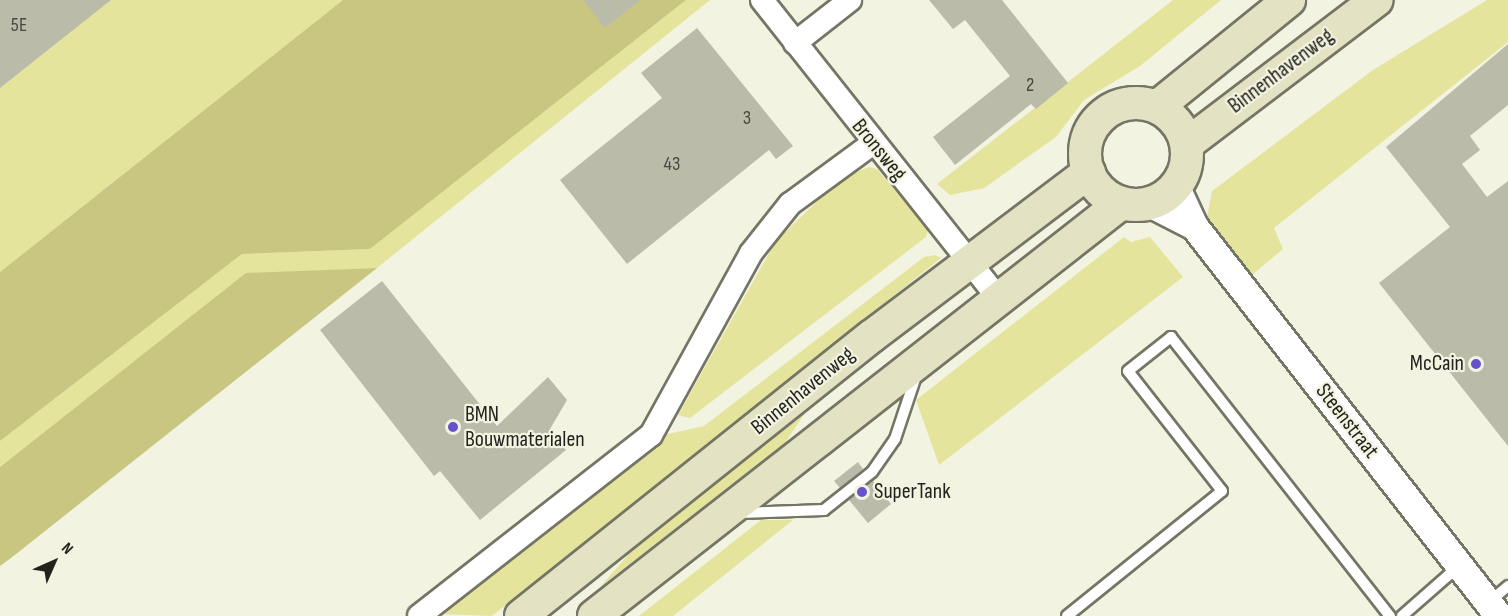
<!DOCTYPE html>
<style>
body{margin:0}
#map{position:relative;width:1508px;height:616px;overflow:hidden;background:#f3f3e1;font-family:"Sofia Sans Condensed",sans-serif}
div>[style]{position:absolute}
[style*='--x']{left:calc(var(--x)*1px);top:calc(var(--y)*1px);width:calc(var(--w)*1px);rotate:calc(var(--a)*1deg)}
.green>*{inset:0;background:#e5e49d}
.forest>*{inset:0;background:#c8c680}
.building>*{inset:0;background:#bba}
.roads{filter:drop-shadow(2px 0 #757565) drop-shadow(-2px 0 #757565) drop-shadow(0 2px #757565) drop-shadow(0 -2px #757565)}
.service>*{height:10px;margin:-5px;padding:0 5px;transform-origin:5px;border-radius:5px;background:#fff}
.minor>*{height:22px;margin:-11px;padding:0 11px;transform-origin:11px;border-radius:11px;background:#fff}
.tertiary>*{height:27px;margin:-13.5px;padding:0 13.5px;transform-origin:13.5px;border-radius:13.5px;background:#fff}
.secondary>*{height:32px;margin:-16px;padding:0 16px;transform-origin:16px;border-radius:16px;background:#e3e2c3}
.secondary>.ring{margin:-16px;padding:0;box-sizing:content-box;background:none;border:32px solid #e3e2c3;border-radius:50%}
.dots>*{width:16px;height:16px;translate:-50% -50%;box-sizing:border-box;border:3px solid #f3f3e1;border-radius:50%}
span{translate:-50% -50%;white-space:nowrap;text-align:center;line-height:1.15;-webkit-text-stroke:4.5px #f3f3e1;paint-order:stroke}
.number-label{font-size:20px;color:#494940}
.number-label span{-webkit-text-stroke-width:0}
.street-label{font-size:22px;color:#23231d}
.poi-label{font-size:22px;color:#23231d}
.right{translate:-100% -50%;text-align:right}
.left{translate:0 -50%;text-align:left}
.north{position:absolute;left:24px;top:532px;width:60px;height:60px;-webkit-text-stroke:4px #f3f3e1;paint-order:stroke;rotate:45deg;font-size:16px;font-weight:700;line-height:24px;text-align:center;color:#23231d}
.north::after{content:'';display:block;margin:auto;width:21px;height:27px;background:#23231d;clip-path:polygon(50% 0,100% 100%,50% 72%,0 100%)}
</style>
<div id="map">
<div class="green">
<i style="clip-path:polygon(96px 0,343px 0,0 272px,0 73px)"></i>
<i style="clip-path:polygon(686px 0,710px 0,377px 268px,246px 274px,0 467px,0 441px,242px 254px,370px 249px)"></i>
<i style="clip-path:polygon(1173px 0,1221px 0,1140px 66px,1084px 100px,1056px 137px,984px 188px,950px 195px,937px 184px)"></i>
<i style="clip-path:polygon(1487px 0,1508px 0,1508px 42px,1274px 228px,1283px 249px,1252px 275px,1207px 218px,1212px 191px,1373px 70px)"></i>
<i style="clip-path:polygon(869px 167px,877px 169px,928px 230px,926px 237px,690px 418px,678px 415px,776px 241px,841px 178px)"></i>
<i style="clip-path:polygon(1124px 237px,1131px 242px,1150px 237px,1183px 277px,939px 465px,916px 400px)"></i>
<i style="clip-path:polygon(935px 255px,941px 258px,492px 616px,442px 614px,668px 434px,704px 426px,924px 257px)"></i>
<i style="clip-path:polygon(814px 400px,784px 444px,599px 588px,665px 513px)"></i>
<i style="clip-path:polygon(761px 520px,793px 520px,673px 616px,639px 616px)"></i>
</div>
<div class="forest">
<i style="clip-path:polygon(343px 0,686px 0,370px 249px,242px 254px,0 441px,0 272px)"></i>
<i style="clip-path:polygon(377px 268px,11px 558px,0 566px,0 467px,246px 273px)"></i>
</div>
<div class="building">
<i style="clip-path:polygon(0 0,111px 0,0 88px)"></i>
<i style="clip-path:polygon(583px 0,640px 0,605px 28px)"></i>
<i style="clip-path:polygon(929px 0,1002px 0,1068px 83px,1036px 109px,1031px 104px,955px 165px,933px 137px,1010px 76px,965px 20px,953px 29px)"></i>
<i style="clip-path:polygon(697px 28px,793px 146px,776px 159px,769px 150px,627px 264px,560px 180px,662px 98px,641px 73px)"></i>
<i style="clip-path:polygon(1508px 44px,1508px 105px,1470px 136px,1480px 150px,1462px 164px,1487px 197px,1508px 181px,1508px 446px,1379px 283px,1450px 227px,1386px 147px)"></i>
<i style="clip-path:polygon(382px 281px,497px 426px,548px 377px,567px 400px,550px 429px,566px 450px,480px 520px,440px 471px,434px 476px,320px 330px)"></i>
<i style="clip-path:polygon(858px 462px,863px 469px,840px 488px,834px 481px)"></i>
<i style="clip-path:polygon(873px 481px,891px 504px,868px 523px,849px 500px)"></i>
</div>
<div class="roads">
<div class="service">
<i style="--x:740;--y:513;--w:84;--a:-2"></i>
<i style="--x:824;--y:510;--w:61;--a:-38.4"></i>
<i style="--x:872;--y:472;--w:40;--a:-55.1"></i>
<i style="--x:895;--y:439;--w:66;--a:-71.6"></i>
<i style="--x:1489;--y:602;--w:25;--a:-40"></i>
<i style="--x:1067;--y:616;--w:199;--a:-38.9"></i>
<i style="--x:1222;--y:491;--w:152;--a:-128.1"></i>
<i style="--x:1128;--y:371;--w:55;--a:-38.3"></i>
<i style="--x:1171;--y:337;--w:355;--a:51.9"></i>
<i style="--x:1402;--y:616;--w:77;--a:-41.3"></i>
</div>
<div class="minor">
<i style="--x:762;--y:0;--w:382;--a:51.6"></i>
<i style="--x:795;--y:43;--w:70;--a:-38"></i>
<i style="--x:419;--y:616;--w:294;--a:-38"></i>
<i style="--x:651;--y:435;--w:208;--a:-61.2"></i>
<i style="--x:751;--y:253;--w:63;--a:-51.5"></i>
<i style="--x:790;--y:204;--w:103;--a:-36.3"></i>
</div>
<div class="tertiary">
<i style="--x:1175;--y:185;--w:45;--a:65.1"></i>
<i style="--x:1194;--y:226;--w:495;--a:52"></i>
<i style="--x:1149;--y:203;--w:51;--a:27.1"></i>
</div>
<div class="secondary">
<i class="ring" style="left:1085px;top:103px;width:70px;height:70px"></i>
<i style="--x:1157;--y:107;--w:170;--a:-39"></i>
<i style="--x:1187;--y:144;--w:238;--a:-37.2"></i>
<i style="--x:521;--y:616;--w:449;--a:-38.6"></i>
<i style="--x:872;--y:336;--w:272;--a:-37.1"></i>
<i style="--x:594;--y:616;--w:668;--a:-38.07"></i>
</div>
</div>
<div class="dots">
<i style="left:1476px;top:364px;background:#6851ca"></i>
<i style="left:453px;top:427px;background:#6851ca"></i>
<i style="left:862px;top:492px;background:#6851ca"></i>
</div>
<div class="number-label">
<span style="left:19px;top:25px">5E</span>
<span style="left:1030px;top:85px">2</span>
<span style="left:747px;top:118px">3</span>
<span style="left:672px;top:164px">43</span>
</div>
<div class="street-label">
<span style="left:1281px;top:71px;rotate:-37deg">Binnenhavenweg</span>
<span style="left:879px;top:150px;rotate:51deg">Bronsweg</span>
<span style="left:803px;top:391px;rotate:-39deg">Binnenhavenweg</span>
<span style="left:1347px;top:421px;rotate:52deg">Steenstraat</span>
</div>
<div class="poi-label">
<span class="right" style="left:1464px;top:364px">McCain</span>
<span class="left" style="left:465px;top:427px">BMN<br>Bouwmaterialen</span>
<span class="left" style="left:874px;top:492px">SuperTank</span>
</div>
<div class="north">N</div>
</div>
